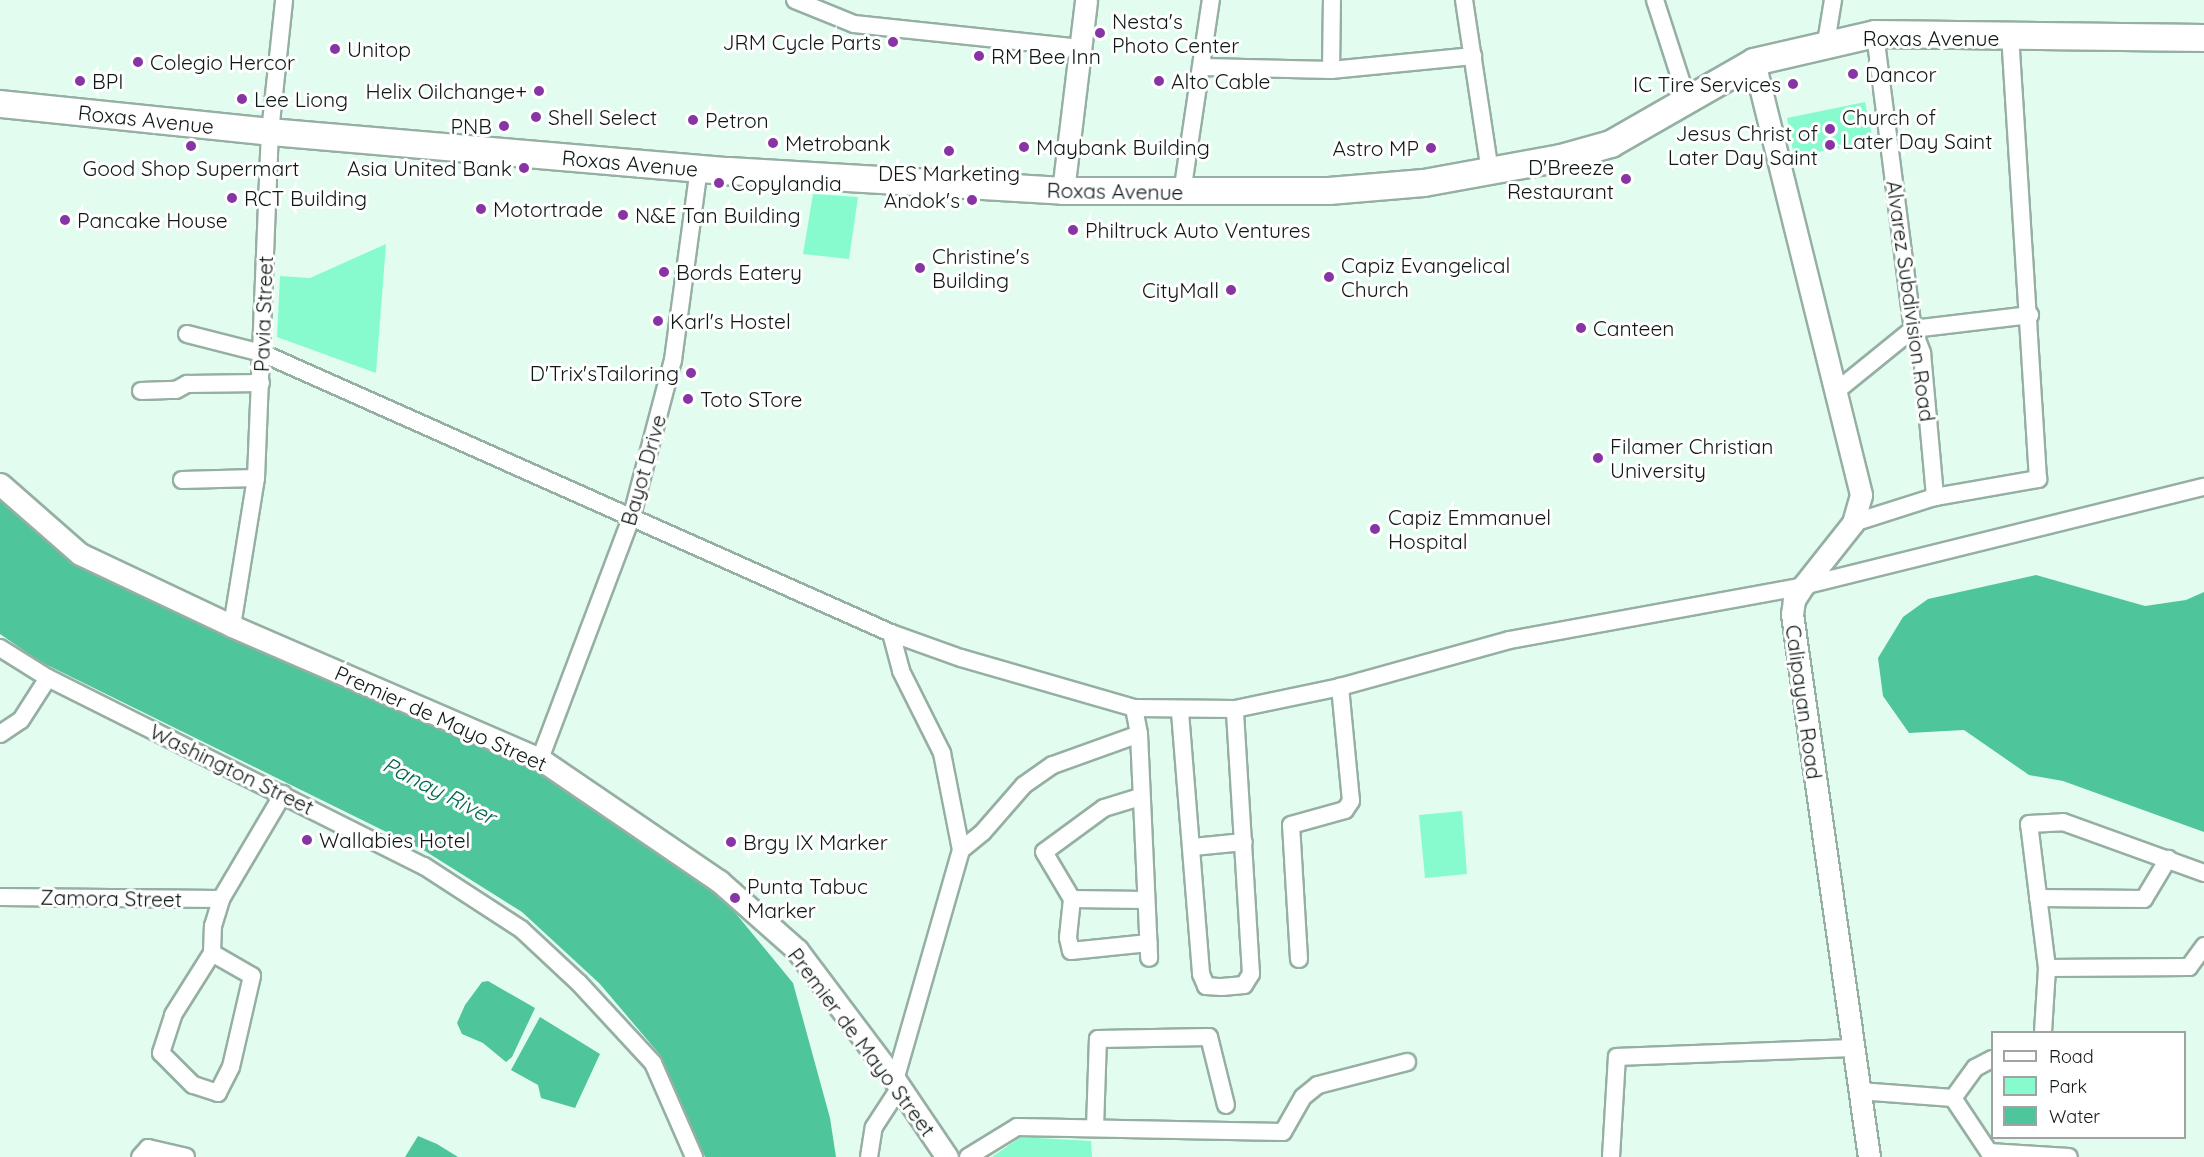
<!DOCTYPE html>
<style>
body{margin:0}
#map{position:relative;width:2204px;height:1157px;overflow:hidden;background:#e2fdf0;font-family:Quicksand,sans-serif}
div>[style]{position:absolute}
[style*='--x']{left:calc(var(--x)*1px);top:calc(var(--y)*1px);width:calc(var(--w)*1px);rotate:calc(var(--a)*1deg)}
.green>*{inset:0;background:#87fbcd}
.water>*{inset:0;background:#4ec59a}
.roads{filter:drop-shadow(2px 0 #96afa3) drop-shadow(-2px 0 #96afa3) drop-shadow(0 2px #96afa3) drop-shadow(0 -2px #96afa3)}
.minor>*{height:16px;margin:-8px;padding:0 8px;transform-origin:8px;border-radius:8px;background:#fff}
.major>*{height:21px;margin:-10.5px;padding:0 10.5px;transform-origin:10.5px;border-radius:10.5px;background:#fff}
.highway>*{height:26px;margin:-13px;padding:0 13px;transform-origin:13px;border-radius:13px;background:#fff}
.dots>*{width:16px;height:16px;translate:-50% -50%;box-sizing:border-box;border:3px solid #fff;border-radius:50%}
span{translate:-50% -50%;white-space:nowrap;text-align:center;line-height:1.15;-webkit-text-stroke:6px #fff;paint-order:stroke}
.poi-label{font-size:21px;color:#0f1814}
.left{translate:0 -50%;text-align:left}
.right{translate:-100% -50%;text-align:right}
.street-label{font-size:21px;color:#0f1814}
.water-label{font-size:22px;color:#006549;font-style:italic}
.legend{position:absolute;left:1991px;top:1031px;width:195px;height:108px;box-sizing:border-box;background:#fff;border:2px solid #9fa3a1;margin:0;padding:8px 10px;list-style:none;font-size:18px;color:#0f1814}
.legend li{display:flex;align-items:center;gap:12px;height:30px}
.legend b{width:30px;border:2px solid #9fa3a1}
</style>
<div id="map">
<div class="green">
<i style="clip-path:polygon(1865px 102px,1873px 141px,1794px 157px,1787px 118px)"></i>
<i style="clip-path:polygon(813px 194px,858px 197px,849px 259px,803px 254px)"></i>
<i style="clip-path:polygon(386px 244px,376px 373px,277px 337px,280px 276px,310px 278px)"></i>
<i style="clip-path:polygon(1462px 811px,1467px 874px,1425px 878px,1419px 815px)"></i>
<i style="clip-path:polygon(1021px 1137px,1091px 1141px,1092px 1157px,992px 1157px)"></i>
</div>
<div class="water">
<i style="clip-path:polygon(0 497px,65px 553px,564px 784px,714px 887px,793px 983px,830px 1118px,836px 1157px,705px 1157px,661px 1056px,600px 984px,522px 912px,425px 851px,39px 661px,0 634px)"></i>
<i style="clip-path:polygon(2036px 575px,2145px 606px,2186px 600px,2204px 592px,2204px 832px,2063px 781px,2029px 775px,1964px 730px,1909px 733px,1883px 696px,1878px 658px,1903px 617px,1928px 599px)"></i>
<i style="clip-path:polygon(488px 981px,535px 1008px,512px 1057px,506px 1062px,483px 1043px,462px 1034px,457px 1023px,465px 1005px,482px 982px)"></i>
<i style="clip-path:polygon(540px 1017px,600px 1054px,575px 1108px,541px 1098px,538px 1085px,511px 1070px)"></i>
<i style="clip-path:polygon(418px 1136px,437px 1144px,458px 1157px,405px 1157px)"></i>
</div>
<div class="roads">
<div class="minor">
<i style="--x:795;--y:0;--w:64;--a:22.1"></i>
<i style="--x:854;--y:24;--w:228;--a:6"></i>
<i style="--x:1464;--y:0;--w:173;--a:81.4"></i>
<i style="--x:1655;--y:0;--w:107;--a:72.1"></i>
<i style="--x:1875;--y:34;--w:297;--a:82.7"></i>
<i style="--x:1913;--y:329;--w:26;--a:69"></i>
<i style="--x:1922;--y:353;--w:145;--a:84.8"></i>
<i style="--x:1826;--y:43;--w:44;--a:-80.8"></i>
<i style="--x:1204;--y:67;--w:127;--a:1.4"></i>
<i style="--x:1331;--y:70;--w:143;--a:-5.6"></i>
<i style="--x:1331;--y:70;--w:70;--a:-89.2"></i>
<i style="--x:1182;--y:193;--w:195;--a:-81.5"></i>
<i style="--x:187;--y:334;--w:77;--a:14.2"></i>
<i style="--x:262;--y:353;--w:689;--a:24"></i>
<i style="--x:891;--y:633;--w:74;--a:19.7"></i>
<i style="--x:961;--y:658;--w:180;--a:16.1"></i>
<i style="--x:1134;--y:708;--w:101;--a:0.6"></i>
<i style="--x:1235;--y:709;--w:107;--a:-11.8"></i>
<i style="--x:1340;--y:687;--w:176;--a:-15.5"></i>
<i style="--x:1510;--y:640;--w:298;--a:-10.4"></i>
<i style="--x:1803;--y:586;--w:413;--a:-13.9"></i>
<i style="--x:141;--y:391;--w:35;--a:-2"></i>
<i style="--x:176;--y:390;--w:13;--a:-29"></i>
<i style="--x:187;--y:384;--w:74;--a:-0.8"></i>
<i style="--x:1834;--y:393;--w:102;--a:-39"></i>
<i style="--x:1913;--y:329;--w:118;--a:-6.8"></i>
<i style="--x:182;--y:480;--w:74;--a:-1.5"></i>
<i style="--x:1853;--y:523;--w:86;--a:-17.6"></i>
<i style="--x:1935;--y:497;--w:105;--a:-9.9"></i>
<i style="--x:2038;--y:479;--w:442;--a:-93.6"></i>
<i style="--x:232;--y:626;--w:150;--a:-80.8"></i>
<i style="--x:256;--y:478;--w:346;--a:-87.7"></i>
<i style="--x:270;--y:132;--w:133;--a:-83.9"></i>
<i style="--x:891;--y:633;--w:39;--a:75"></i>
<i style="--x:901;--y:671;--w:92;--a:63.4"></i>
<i style="--x:942;--y:753;--w:99;--a:78.9"></i>
<i style="--x:961;--y:850;--w:239;--a:106"></i>
<i style="--x:0;--y:648;--w:57;--a:32"></i>
<i style="--x:48;--y:678;--w:420;--a:26.6"></i>
<i style="--x:424;--y:866;--w:116;--a:33"></i>
<i style="--x:521;--y:929;--w:79;--a:43"></i>
<i style="--x:579;--y:983;--w:109;--a:47.2"></i>
<i style="--x:653;--y:1063;--w:103;--a:66.4"></i>
<i style="--x:1134;--y:708;--w:26;--a:79"></i>
<i style="--x:1139;--y:734;--w:224;--a:87.4"></i>
<i style="--x:1180;--y:712;--w:263;--a:85.4"></i>
<i style="--x:1201;--y:974;--w:13;--a:67"></i>
<i style="--x:1206;--y:986;--w:16;--a:4"></i>
<i style="--x:1222;--y:987;--w:22;--a:-5"></i>
<i style="--x:1244;--y:985;--w:13;--a:-58"></i>
<i style="--x:1251;--y:974;--w:265;--a:-93.5"></i>
<i style="--x:0;--y:734;--w:25;--a:-34"></i>
<i style="--x:21;--y:720;--w:50;--a:-57.3"></i>
<i style="--x:540;--y:759;--w:261;--a:-69.3"></i>
<i style="--x:632;--y:515;--w:160;--a:-75.2"></i>
<i style="--x:673;--y:360;--w:194;--a:-82.3"></i>
<i style="--x:1140;--y:797;--w:38;--a:163"></i>
<i style="--x:1104;--y:808;--w:74;--a:143.7"></i>
<i style="--x:1044;--y:852;--w:55;--a:59.2"></i>
<i style="--x:1072;--y:899;--w:39;--a:96"></i>
<i style="--x:1068;--y:938;--w:13;--a:77"></i>
<i style="--x:1071;--y:951;--w:78;--a:-5.9"></i>
<i style="--x:1193;--y:847;--w:51;--a:-5.6"></i>
<i style="--x:961;--y:850;--w:28;--a:-39"></i>
<i style="--x:983;--y:832;--w:62;--a:-48.9"></i>
<i style="--x:1024;--y:785;--w:35;--a:-35"></i>
<i style="--x:1053;--y:765;--w:91;--a:-19.8"></i>
<i style="--x:0;--y:897;--w:221;--a:0.5"></i>
<i style="--x:2038;--y:898;--w:106;--a:0.5"></i>
<i style="--x:2144;--y:899;--w:47;--a:-59"></i>
<i style="--x:1072;--y:899;--w:73;--a:0.8"></i>
<i style="--x:212;--y:953;--w:46;--a:29.9"></i>
<i style="--x:252;--y:976;--w:93;--a:103"></i>
<i style="--x:231;--y:1067;--w:29;--a:117"></i>
<i style="--x:218;--y:1093;--w:26;--a:-162"></i>
<i style="--x:193;--y:1085;--w:45;--a:-135"></i>
<i style="--x:161;--y:1053;--w:40;--a:-72"></i>
<i style="--x:173;--y:1015;--w:73;--a:-57.8"></i>
<i style="--x:212;--y:953;--w:27;--a:-88"></i>
<i style="--x:213;--y:926;--w:28;--a:-73"></i>
<i style="--x:221;--y:899;--w:122;--a:-59.4"></i>
<i style="--x:1299;--y:959;--w:134;--a:-93.4"></i>
<i style="--x:1291;--y:825;--w:56;--a:-15.5"></i>
<i style="--x:1345;--y:810;--w:11;--a:-56"></i>
<i style="--x:1351;--y:801;--w:115;--a:-95.5"></i>
<i style="--x:2047;--y:968;--w:142;--a:-0.4"></i>
<i style="--x:2189;--y:967;--w:26;--a:-54"></i>
<i style="--x:2043;--y:1032;--w:64;--a:-86.4"></i>
<i style="--x:2047;--y:968;--w:145;--a:-97.1"></i>
<i style="--x:2029;--y:824;--w:34;--a:-3"></i>
<i style="--x:2063;--y:822;--w:150;--a:19.9"></i>
<i style="--x:1992;--y:1059;--w:19;--a:152"></i>
<i style="--x:1975;--y:1068;--w:37;--a:126"></i>
<i style="--x:1953;--y:1098;--w:65;--a:56.3"></i>
<i style="--x:1989;--y:1152;--w:80;--a:3.6"></i>
<i style="--x:1859;--y:1091;--w:94;--a:4.3"></i>
<i style="--x:1095;--y:1128;--w:89;--a:-88.1"></i>
<i style="--x:1098;--y:1039;--w:111;--a:-1"></i>
<i style="--x:1209;--y:1037;--w:70;--a:76"></i>
<i style="--x:140;--y:1157;--w:12;--a:-48"></i>
<i style="--x:148;--y:1148;--w:39;--a:13"></i>
<i style="--x:869;--y:1157;--w:30;--a:-81"></i>
<i style="--x:874;--y:1127;--w:48;--a:-57"></i>
<i style="--x:968;--y:1157;--w:57;--a:-31.5"></i>
<i style="--x:1017;--y:1127;--w:266;--a:1.1"></i>
<i style="--x:1283;--y:1132;--w:40;--a:-60.3"></i>
<i style="--x:1303;--y:1097;--w:19;--a:-39"></i>
<i style="--x:1318;--y:1085;--w:92;--a:-14.5"></i>
<i style="--x:1611;--y:1157;--w:100;--a:-86.6"></i>
<i style="--x:1617;--y:1057;--w:234;--a:-2.2"></i>
</div>
<div class="major">
<i style="--x:1754;--y:62;--w:446;--a:76.1"></i>
<i style="--x:1861;--y:495;--w:29;--a:106"></i>
<i style="--x:1853;--y:523;--w:80;--a:128.4"></i>
<i style="--x:1803;--y:586;--w:17;--a:123"></i>
<i style="--x:1794;--y:600;--w:14;--a:98"></i>
<i style="--x:1792;--y:614;--w:548;--a:81.93"></i>
<i style="--x:1063;--y:191;--w:192;--a:-83.1"></i>
<i style="--x:0;--y:484;--w:106;--a:41.2"></i>
<i style="--x:80;--y:554;--w:168;--a:25.3"></i>
<i style="--x:232;--y:626;--w:335;--a:23.4"></i>
<i style="--x:540;--y:759;--w:217;--a:34.3"></i>
<i style="--x:719;--y:881;--w:104;--a:41.5"></i>
<i style="--x:797;--y:950;--w:163;--a:53"></i>
<i style="--x:895;--y:1080;--w:93;--a:56"></i>
</div>
<div class="highway">
<i style="--x:0;--y:104;--w:271;--a:5.9"></i>
<i style="--x:270;--y:132;--w:461;--a:4.9"></i>
<i style="--x:729;--y:171;--w:335;--a:3.4"></i>
<i style="--x:1063;--y:191;--w:266;--a:0"></i>
<i style="--x:1329;--y:191;--w:95;--a:-4.8"></i>
<i style="--x:1424;--y:183;--w:139;--a:-10.3"></i>
<i style="--x:1561;--y:158;--w:52;--a:-15.6"></i>
<i style="--x:1611;--y:144;--w:165;--a:-29.8"></i>
<i style="--x:1754;--y:62;--w:124;--a:-13"></i>
<i style="--x:1875;--y:34;--w:329;--a:0.7"></i>
</div>
</div>
<div class="dots">
<i style="left:1100px;top:33px;background:#8735a4"></i>
<i style="left:893px;top:42px;background:#8735a4"></i>
<i style="left:335px;top:49px;background:#8735a4"></i>
<i style="left:979px;top:56px;background:#8735a4"></i>
<i style="left:138px;top:62px;background:#8735a4"></i>
<i style="left:1853px;top:74px;background:#8735a4"></i>
<i style="left:80px;top:81px;background:#8735a4"></i>
<i style="left:1159px;top:81px;background:#8735a4"></i>
<i style="left:1793px;top:84px;background:#8735a4"></i>
<i style="left:539px;top:91px;background:#8735a4"></i>
<i style="left:242px;top:99px;background:#8735a4"></i>
<i style="left:536px;top:117px;background:#8735a4"></i>
<i style="left:693px;top:120px;background:#8735a4"></i>
<i style="left:504px;top:126px;background:#8735a4"></i>
<i style="left:1830px;top:129px;background:#8735a4"></i>
<i style="left:773px;top:143px;background:#8735a4"></i>
<i style="left:1830px;top:145px;background:#8735a4"></i>
<i style="left:191px;top:146px;background:#8735a4"></i>
<i style="left:1024px;top:147px;background:#8735a4"></i>
<i style="left:1431px;top:148px;background:#8735a4"></i>
<i style="left:949px;top:151px;background:#8735a4"></i>
<i style="left:524px;top:168px;background:#8735a4"></i>
<i style="left:1626px;top:179px;background:#8735a4"></i>
<i style="left:719px;top:183px;background:#8735a4"></i>
<i style="left:232px;top:198px;background:#8735a4"></i>
<i style="left:972px;top:200px;background:#8735a4"></i>
<i style="left:481px;top:209px;background:#8735a4"></i>
<i style="left:623px;top:215px;background:#8735a4"></i>
<i style="left:65px;top:220px;background:#8735a4"></i>
<i style="left:1073px;top:230px;background:#8735a4"></i>
<i style="left:920px;top:268px;background:#8735a4"></i>
<i style="left:664px;top:272px;background:#8735a4"></i>
<i style="left:1329px;top:277px;background:#8735a4"></i>
<i style="left:1231px;top:290px;background:#8735a4"></i>
<i style="left:658px;top:321px;background:#8735a4"></i>
<i style="left:1581px;top:328px;background:#8735a4"></i>
<i style="left:691px;top:373px;background:#8735a4"></i>
<i style="left:688px;top:399px;background:#8735a4"></i>
<i style="left:1598px;top:458px;background:#8735a4"></i>
<i style="left:1375px;top:529px;background:#8735a4"></i>
<i style="left:307px;top:840px;background:#8735a4"></i>
<i style="left:731px;top:842px;background:#8735a4"></i>
<i style="left:735px;top:898px;background:#8735a4"></i>
</div>
<div class="poi-label">
<span class="left" style="left:1112px;top:33px">Nesta's<br>Photo Center</span>
<span class="right" style="left:881px;top:42px">JRM Cycle Parts</span>
<span class="left" style="left:347px;top:49px">Unitop</span>
<span class="left" style="left:991px;top:56px">RM Bee Inn</span>
<span class="left" style="left:150px;top:62px">Colegio Hercor</span>
<span class="left" style="left:1865px;top:74px">Dancor</span>
<span class="left" style="left:92px;top:81px">BPI</span>
<span class="left" style="left:1171px;top:81px">Alto Cable</span>
<span class="right" style="left:1781px;top:84px">IC Tire Services</span>
<span class="right" style="left:527px;top:91px">Helix Oilchange+</span>
<span class="left" style="left:254px;top:99px">Lee Liong</span>
<span class="left" style="left:548px;top:117px">Shell Select</span>
<span class="left" style="left:1842px;top:129px">Church of<br>Later Day Saint</span>
<span class="left" style="left:705px;top:120px">Petron</span>
<span class="right" style="left:492px;top:126px">PNB</span>
<span class="right" style="left:1818px;top:145px">Jesus Christ of<br>Later Day Saint</span>
<span class="left" style="left:785px;top:143px">Metrobank</span>
<span class="left" style="left:1036px;top:147px">Maybank Building</span>
<span class="right" style="left:1419px;top:148px">Astro MP</span>
<span class="right" style="left:1614px;top:179px">D'Breeze<br>Restaurant</span>
<span style="left:191px;top:168px">Good Shop Supermart</span>
<span class="right" style="left:512px;top:168px">Asia United Bank</span>
<span style="left:949px;top:173px">DES Marketing</span>
<span class="left" style="left:731px;top:183px">Copylandia</span>
<span class="left" style="left:244px;top:198px">RCT Building</span>
<span class="right" style="left:960px;top:200px">Andok's</span>
<span class="left" style="left:493px;top:209px">Motortrade</span>
<span class="left" style="left:635px;top:215px">N&amp;E Tan Building</span>
<span class="left" style="left:77px;top:220px">Pancake House</span>
<span class="left" style="left:1085px;top:230px">Philtruck Auto Ventures</span>
<span class="left" style="left:932px;top:268px">Christine's<br>Building</span>
<span class="left" style="left:1341px;top:277px">Capiz Evangelical<br>Church</span>
<span class="left" style="left:676px;top:272px">Bords Eatery</span>
<span class="right" style="left:1219px;top:290px">CityMall</span>
<span class="left" style="left:670px;top:321px">Karl's Hostel</span>
<span class="left" style="left:1593px;top:328px">Canteen</span>
<span class="right" style="left:679px;top:373px">D'Trix'sTailoring</span>
<span class="left" style="left:700px;top:399px">Toto STore</span>
<span class="left" style="left:1610px;top:458px">Filamer Christian<br>University</span>
<span class="left" style="left:1388px;top:529px">Capiz Emmanuel<br>Hospital</span>
<span class="left" style="left:319px;top:840px">Wallabies Hotel</span>
<span class="left" style="left:743px;top:842px">Brgy IX Marker</span>
<span class="left" style="left:747px;top:898px">Punta Tabuc<br>Marker</span>
</div>
<div class="street-label">
<span style="left:1931px;top:38px">Roxas Avenue</span>
<span style="left:146px;top:119px;rotate:6deg">Roxas Avenue</span>
<span style="left:630px;top:163px;rotate:5deg">Roxas Avenue</span>
<span style="left:1115px;top:191px;rotate:1deg">Roxas Avenue</span>
<span style="left:1911px;top:301px;rotate:82deg">Alvarez Subdivision Road</span>
<span style="left:263px;top:314px;rotate:-88deg">Pavia Street</span>
<span style="left:643px;top:470px;rotate:-74deg">Bayot Drive</span>
<span style="left:1804px;top:702px;rotate:82deg">Calipayan Road</span>
<span style="left:441px;top:718px;rotate:24deg">Premier de Mayo Street</span>
<span style="left:232px;top:769px;rotate:26deg">Washington Street</span>
<span style="left:111px;top:898px;rotate:1deg">Zamora Street</span>
<span style="left:862px;top:1042px;rotate:53deg">Premier de Mayo Street</span>
</div>
<div class="water-label">
<span style="left:439px;top:791px;rotate:27deg">Panay River</span>
</div>
<ul class="legend">
<li><b style="height:8px;background:#fff"></b>Road</li>
<li><b style="height:16px;background:#87fbcd"></b>Park</li>
<li><b style="height:16px;background:#4ec59a"></b>Water</li>
</ul>
</div>
